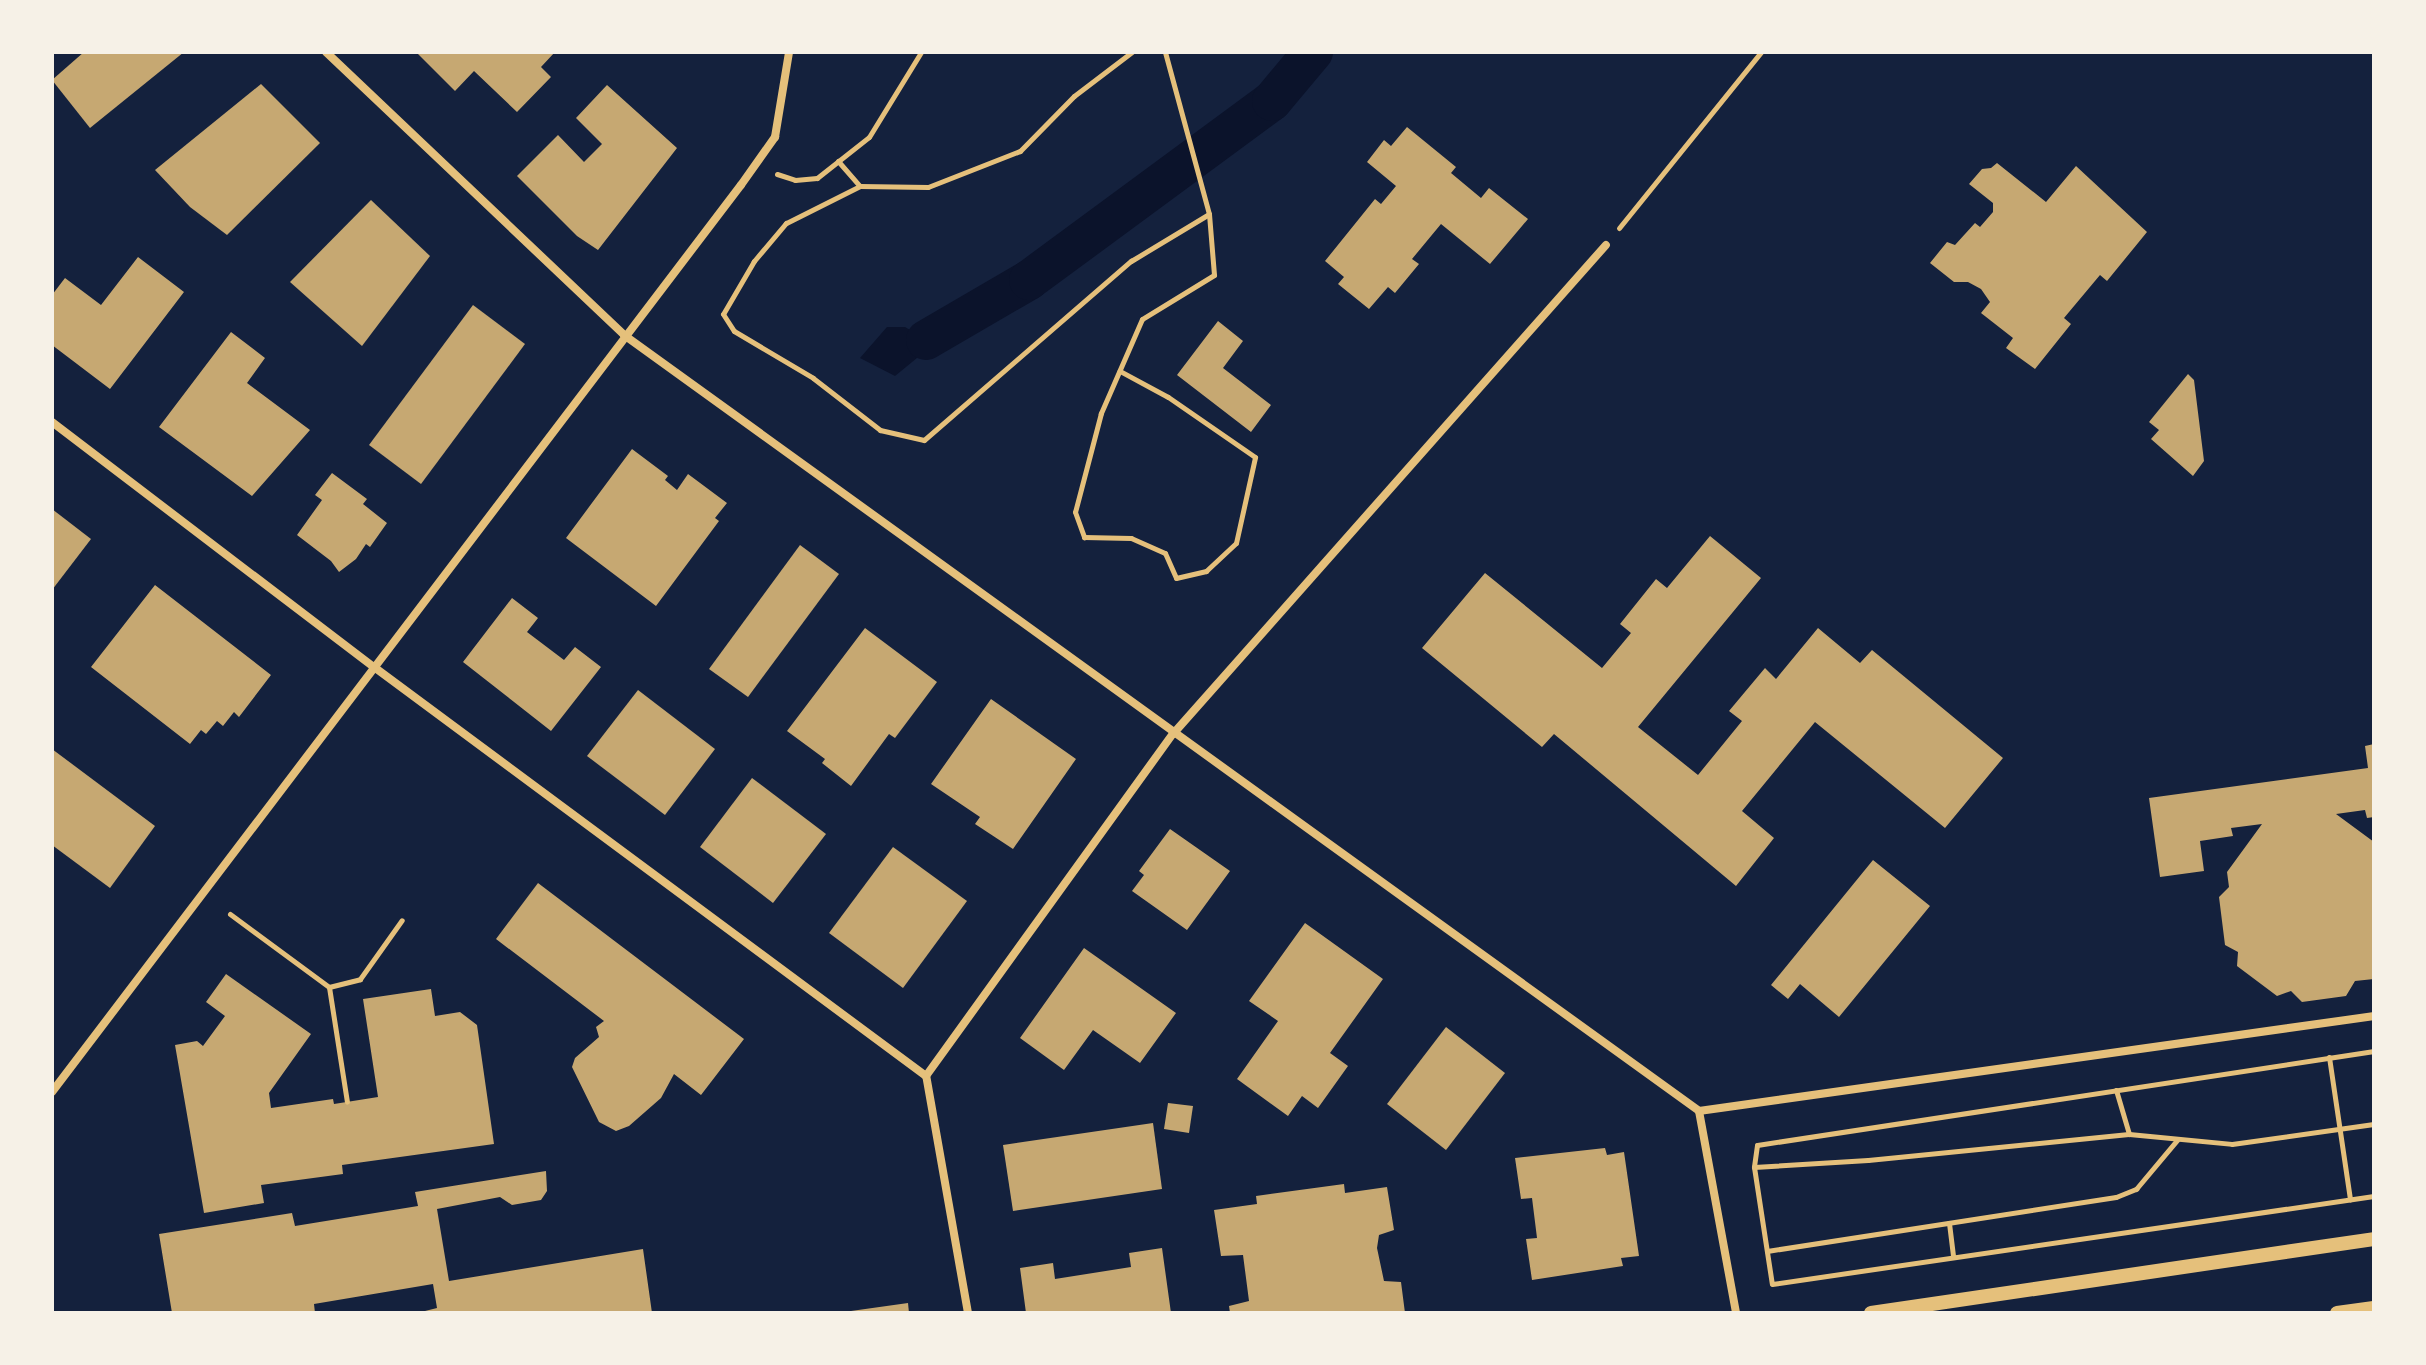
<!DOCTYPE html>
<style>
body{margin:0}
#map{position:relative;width:2426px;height:1365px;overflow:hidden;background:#14213d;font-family:Quicksand,sans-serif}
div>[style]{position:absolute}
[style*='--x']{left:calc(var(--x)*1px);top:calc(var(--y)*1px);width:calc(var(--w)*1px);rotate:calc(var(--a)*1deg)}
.water>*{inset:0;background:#0b132b}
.canal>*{height:40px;margin:-20px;padding:0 20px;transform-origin:20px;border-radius:20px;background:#0b132b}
.building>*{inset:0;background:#c6a872}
.path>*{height:5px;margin:-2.5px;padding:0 2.5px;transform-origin:2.5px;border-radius:2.5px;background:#e5c07b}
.minor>*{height:8px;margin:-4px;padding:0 4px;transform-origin:4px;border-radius:4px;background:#e5c07b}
.tertiary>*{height:14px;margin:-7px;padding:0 7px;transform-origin:7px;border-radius:7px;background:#e5c07b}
span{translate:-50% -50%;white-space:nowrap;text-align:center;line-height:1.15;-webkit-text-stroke:6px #f6f1e7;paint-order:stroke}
.frame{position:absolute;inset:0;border:54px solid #f6f1e7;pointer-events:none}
</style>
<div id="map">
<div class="water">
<i style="clip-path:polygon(887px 327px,905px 327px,934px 344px,895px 376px,860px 358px)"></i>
</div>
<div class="canal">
<i style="--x:926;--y:340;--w:119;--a:-30.2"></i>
<i style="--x:1029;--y:280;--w:302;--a:-36.4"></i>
<i style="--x:1272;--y:101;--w:64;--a:-50.1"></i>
</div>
<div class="building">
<i style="clip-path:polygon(84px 52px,184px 52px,90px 128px,52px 80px)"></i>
<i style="clip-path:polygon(416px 52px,555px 52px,541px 67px,551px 77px,517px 112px,474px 71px,455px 91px)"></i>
<i style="clip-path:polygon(261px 84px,320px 143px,227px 235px,190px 207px,155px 170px)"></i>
<i style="clip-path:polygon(607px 85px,677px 148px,598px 250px,577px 236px,517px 176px,558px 135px,584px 162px,602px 144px,576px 118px)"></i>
<i style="clip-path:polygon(1407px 127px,1456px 167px,1451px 173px,1481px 198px,1489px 188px,1528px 219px,1490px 264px,1441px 224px,1412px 259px,1419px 264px,1395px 293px,1388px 287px,1369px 309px,1338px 284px,1344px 277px,1325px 261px,1375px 199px,1381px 204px,1396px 186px,1367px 162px,1384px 140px,1391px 146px)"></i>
<i style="clip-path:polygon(1997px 163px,2046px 202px,2076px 166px,2147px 232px,2107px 281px,2100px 275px,2064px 318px,2071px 324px,2035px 369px,2006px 348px,2013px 338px,1981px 313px,1990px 302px,1981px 289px,1968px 282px,1954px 282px,1930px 263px,1947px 242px,1955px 245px,1975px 223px,1980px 227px,1993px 212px,1993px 203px,1969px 184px,1982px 169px,1991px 168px)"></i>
<i style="clip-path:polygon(371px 200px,430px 256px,362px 346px,290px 282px)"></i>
<i style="clip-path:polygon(138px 257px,184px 292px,110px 389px,52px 345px,52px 295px,65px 278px,101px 305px)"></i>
<i style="clip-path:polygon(473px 305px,525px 344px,421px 484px,369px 445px)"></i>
<i style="clip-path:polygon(1218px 321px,1243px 341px,1223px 368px,1271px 405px,1251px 432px,1177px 375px)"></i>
<i style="clip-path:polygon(231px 332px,265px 358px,247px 383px,310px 430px,252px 496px,159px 427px)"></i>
<i style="clip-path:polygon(2188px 374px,2194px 380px,2204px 461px,2193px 476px,2151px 439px,2159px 430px,2149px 422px)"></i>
<i style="clip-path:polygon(632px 449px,668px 476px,665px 480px,677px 490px,688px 474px,727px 503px,715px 518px,719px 521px,656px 606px,566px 538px)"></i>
<i style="clip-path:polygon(332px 473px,367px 499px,363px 504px,387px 523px,370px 547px,366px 544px,356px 559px,339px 572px,331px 561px,297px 535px,322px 500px,315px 495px)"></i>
<i style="clip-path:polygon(52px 509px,91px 539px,52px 590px)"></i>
<i style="clip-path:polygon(1710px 536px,1761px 578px,1638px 727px,1698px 775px,1742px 721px,1729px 711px,1765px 668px,1776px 679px,1818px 628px,1860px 663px,1872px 650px,2003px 758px,1945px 828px,1815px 722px,1742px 811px,1774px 838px,1736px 886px,1554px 734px,1542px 747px,1422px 648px,1485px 573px,1602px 668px,1631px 633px,1620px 624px,1656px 579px,1667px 588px)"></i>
<i style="clip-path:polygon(800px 545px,839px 574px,748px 697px,709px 669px)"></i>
<i style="clip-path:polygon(155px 585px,271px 675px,239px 717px,234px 712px,223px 726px,217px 721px,206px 734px,201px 730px,190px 744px,91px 667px)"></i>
<i style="clip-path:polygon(512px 598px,538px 618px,527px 632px,564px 660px,575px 647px,601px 667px,551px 731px,463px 662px)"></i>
<i style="clip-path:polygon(865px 628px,937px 682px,895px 738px,889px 734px,851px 786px,822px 763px,825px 759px,787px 731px)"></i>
<i style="clip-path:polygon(638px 690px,715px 749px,665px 815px,587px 756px)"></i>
<i style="clip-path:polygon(991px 699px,1076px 759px,1013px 849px,975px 824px,980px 817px,931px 784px)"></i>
<i style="clip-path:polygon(2374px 744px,2374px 817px,2367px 818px,2365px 810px,2336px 814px,2374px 842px,2374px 979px,2355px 981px,2346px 996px,2302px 1002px,2291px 991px,2277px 996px,2237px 966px,2238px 952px,2225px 945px,2219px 897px,2229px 887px,2227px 872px,2262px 824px,2231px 828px,2233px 836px,2200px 841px,2204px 871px,2160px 877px,2149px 798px,2368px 768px,2365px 746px)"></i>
<i style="clip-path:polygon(52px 749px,155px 826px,110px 888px,52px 845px)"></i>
<i style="clip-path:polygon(752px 778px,826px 834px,773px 903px,700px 847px)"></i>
<i style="clip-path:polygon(1170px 829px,1230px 871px,1187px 930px,1132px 891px,1144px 875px,1139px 871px)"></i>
<i style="clip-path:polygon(893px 847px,967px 901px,903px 988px,829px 933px)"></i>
<i style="clip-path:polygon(1873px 860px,1930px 906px,1839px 1017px,1800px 984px,1788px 999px,1771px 985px)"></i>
<i style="clip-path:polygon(538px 883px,744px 1039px,701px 1095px,674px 1074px,661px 1098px,629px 1126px,616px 1131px,599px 1122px,572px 1067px,575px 1058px,599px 1037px,596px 1027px,604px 1021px,496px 939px)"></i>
<i style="clip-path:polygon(1305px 923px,1383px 979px,1330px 1053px,1348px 1066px,1318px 1108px,1302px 1096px,1288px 1116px,1237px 1079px,1278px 1021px,1249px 1001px)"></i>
<i style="clip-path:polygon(1084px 948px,1176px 1013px,1140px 1063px,1093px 1030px,1064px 1070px,1020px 1038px)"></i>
<i style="clip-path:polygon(226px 974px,311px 1034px,269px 1093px,271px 1108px,333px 1099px,334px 1104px,378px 1097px,363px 999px,431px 989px,435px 1016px,460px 1012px,477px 1025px,494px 1144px,342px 1165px,343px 1174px,261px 1185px,264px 1203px,204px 1213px,175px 1045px,197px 1041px,203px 1046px,225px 1016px,206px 1002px)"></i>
<i style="clip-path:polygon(1446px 1027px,1505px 1073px,1446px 1150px,1387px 1104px)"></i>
<i style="clip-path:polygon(1168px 1103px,1193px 1106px,1189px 1133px,1164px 1129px)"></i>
<i style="clip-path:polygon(1153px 1123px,1162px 1189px,1013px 1211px,1003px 1145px)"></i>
<i style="clip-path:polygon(1605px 1148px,1607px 1155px,1624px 1152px,1639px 1256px,1621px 1258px,1623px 1266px,1532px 1280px,1526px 1239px,1537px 1238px,1532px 1198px,1521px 1199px,1515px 1158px)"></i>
<i style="clip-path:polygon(546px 1171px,547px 1191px,541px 1200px,512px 1205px,500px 1197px,437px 1209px,449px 1281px,643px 1249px,652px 1313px,417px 1313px,437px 1308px,433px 1284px,314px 1304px,315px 1313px,172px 1313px,159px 1234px,292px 1213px,295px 1226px,418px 1206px,415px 1192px)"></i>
<i style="clip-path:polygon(1344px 1184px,1345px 1193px,1387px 1187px,1394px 1230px,1379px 1235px,1377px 1248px,1384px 1281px,1401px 1282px,1405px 1313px,1230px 1313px,1229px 1306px,1249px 1301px,1243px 1255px,1221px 1256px,1214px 1210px,1257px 1204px,1256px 1196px)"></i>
<i style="clip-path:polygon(1162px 1248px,1171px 1313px,1026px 1313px,1020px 1268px,1053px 1263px,1055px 1279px,1131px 1267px,1129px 1253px)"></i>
<i style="clip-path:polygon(908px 1303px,909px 1313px,851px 1313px,851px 1311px)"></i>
</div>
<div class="path">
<i style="--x:1165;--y:52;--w:168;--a:74.8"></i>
<i style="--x:838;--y:161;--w:33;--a:49"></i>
<i style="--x:860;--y:186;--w:68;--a:0.8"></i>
<i style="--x:928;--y:187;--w:99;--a:-21.4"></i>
<i style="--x:1020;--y:151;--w:77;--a:-45.5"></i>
<i style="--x:1074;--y:96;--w:73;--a:-37.2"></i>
<i style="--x:777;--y:174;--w:19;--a:18"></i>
<i style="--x:795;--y:180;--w:22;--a:-5"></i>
<i style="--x:817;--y:178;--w:66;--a:-38.3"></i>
<i style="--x:869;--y:137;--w:100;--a:-58.5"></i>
<i style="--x:860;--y:186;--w:83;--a:153.4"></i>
<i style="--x:786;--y:223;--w:50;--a:130.1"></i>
<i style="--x:754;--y:261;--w:61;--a:120.3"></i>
<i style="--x:723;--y:314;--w:20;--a:57"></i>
<i style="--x:734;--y:331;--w:92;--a:30.7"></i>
<i style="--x:813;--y:378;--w:85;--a:37.8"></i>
<i style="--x:880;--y:430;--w:45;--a:12.8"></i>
<i style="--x:924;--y:440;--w:274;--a:-40.9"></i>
<i style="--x:1131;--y:261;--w:91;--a:-31.1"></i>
<i style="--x:1209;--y:214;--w:61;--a:85.3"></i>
<i style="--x:1214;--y:275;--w:84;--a:148.6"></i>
<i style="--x:1142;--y:319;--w:103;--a:113.6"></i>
<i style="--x:1101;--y:413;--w:102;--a:104.7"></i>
<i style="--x:1075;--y:512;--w:27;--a:70"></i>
<i style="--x:1084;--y:537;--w:47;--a:1.2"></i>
<i style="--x:1131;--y:538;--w:37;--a:24"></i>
<i style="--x:1165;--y:553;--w:27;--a:66"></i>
<i style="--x:1176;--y:578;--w:31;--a:-13"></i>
<i style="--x:1206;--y:571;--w:41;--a:-43"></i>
<i style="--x:1236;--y:543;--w:88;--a:-77.5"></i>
<i style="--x:1255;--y:457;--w:106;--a:-145.4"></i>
<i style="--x:1168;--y:397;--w:55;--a:-151.6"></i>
<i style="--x:1619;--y:228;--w:226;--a:-51.1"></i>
<i style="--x:230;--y:914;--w:123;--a:36.4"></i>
<i style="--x:329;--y:987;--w:116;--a:81.1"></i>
<i style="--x:329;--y:987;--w:32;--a:-14"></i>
<i style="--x:360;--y:979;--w:72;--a:-54.6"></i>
<i style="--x:2374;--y:1051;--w:624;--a:171.34"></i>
<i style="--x:1757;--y:1145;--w:22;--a:98"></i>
<i style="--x:1754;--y:1167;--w:118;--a:81.3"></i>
<i style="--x:1772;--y:1284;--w:608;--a:-8.32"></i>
<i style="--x:2329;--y:1057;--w:144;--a:81.6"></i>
<i style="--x:2116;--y:1090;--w:46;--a:73.5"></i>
<i style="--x:1754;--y:1167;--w:114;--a:-3.5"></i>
<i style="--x:1868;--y:1160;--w:262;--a:-5.7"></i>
<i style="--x:2129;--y:1134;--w:103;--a:5.5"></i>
<i style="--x:2232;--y:1144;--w:143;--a:-8"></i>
<i style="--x:1949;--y:1223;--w:34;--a:83"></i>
<i style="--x:1767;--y:1251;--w:353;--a:-8.8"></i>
<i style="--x:2116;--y:1197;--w:22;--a:-22"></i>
<i style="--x:2136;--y:1189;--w:65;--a:-50"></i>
</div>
<div class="minor">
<i style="--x:326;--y:52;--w:411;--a:43.5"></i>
<i style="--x:624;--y:335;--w:1326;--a:35.82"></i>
<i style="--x:1699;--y:1111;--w:205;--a:79.6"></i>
<i style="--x:52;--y:422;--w:405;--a:37.3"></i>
<i style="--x:374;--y:667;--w:687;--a:36.54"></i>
<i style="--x:52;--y:1092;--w:1139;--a:-52.78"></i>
<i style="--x:741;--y:185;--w:59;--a:-54.7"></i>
<i style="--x:775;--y:137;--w:86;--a:-80.6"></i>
<i style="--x:1699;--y:1111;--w:682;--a:-8.01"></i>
<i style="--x:968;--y:1313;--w:241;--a:-100"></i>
<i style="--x:926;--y:1076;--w:422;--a:-54.2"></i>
<i style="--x:1173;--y:734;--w:653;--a:-48.48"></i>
</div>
<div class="tertiary">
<i style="--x:1871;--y:1313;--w:508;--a:-8.37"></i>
<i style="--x:2337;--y:1313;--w:37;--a:-8"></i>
</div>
<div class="frame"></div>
</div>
